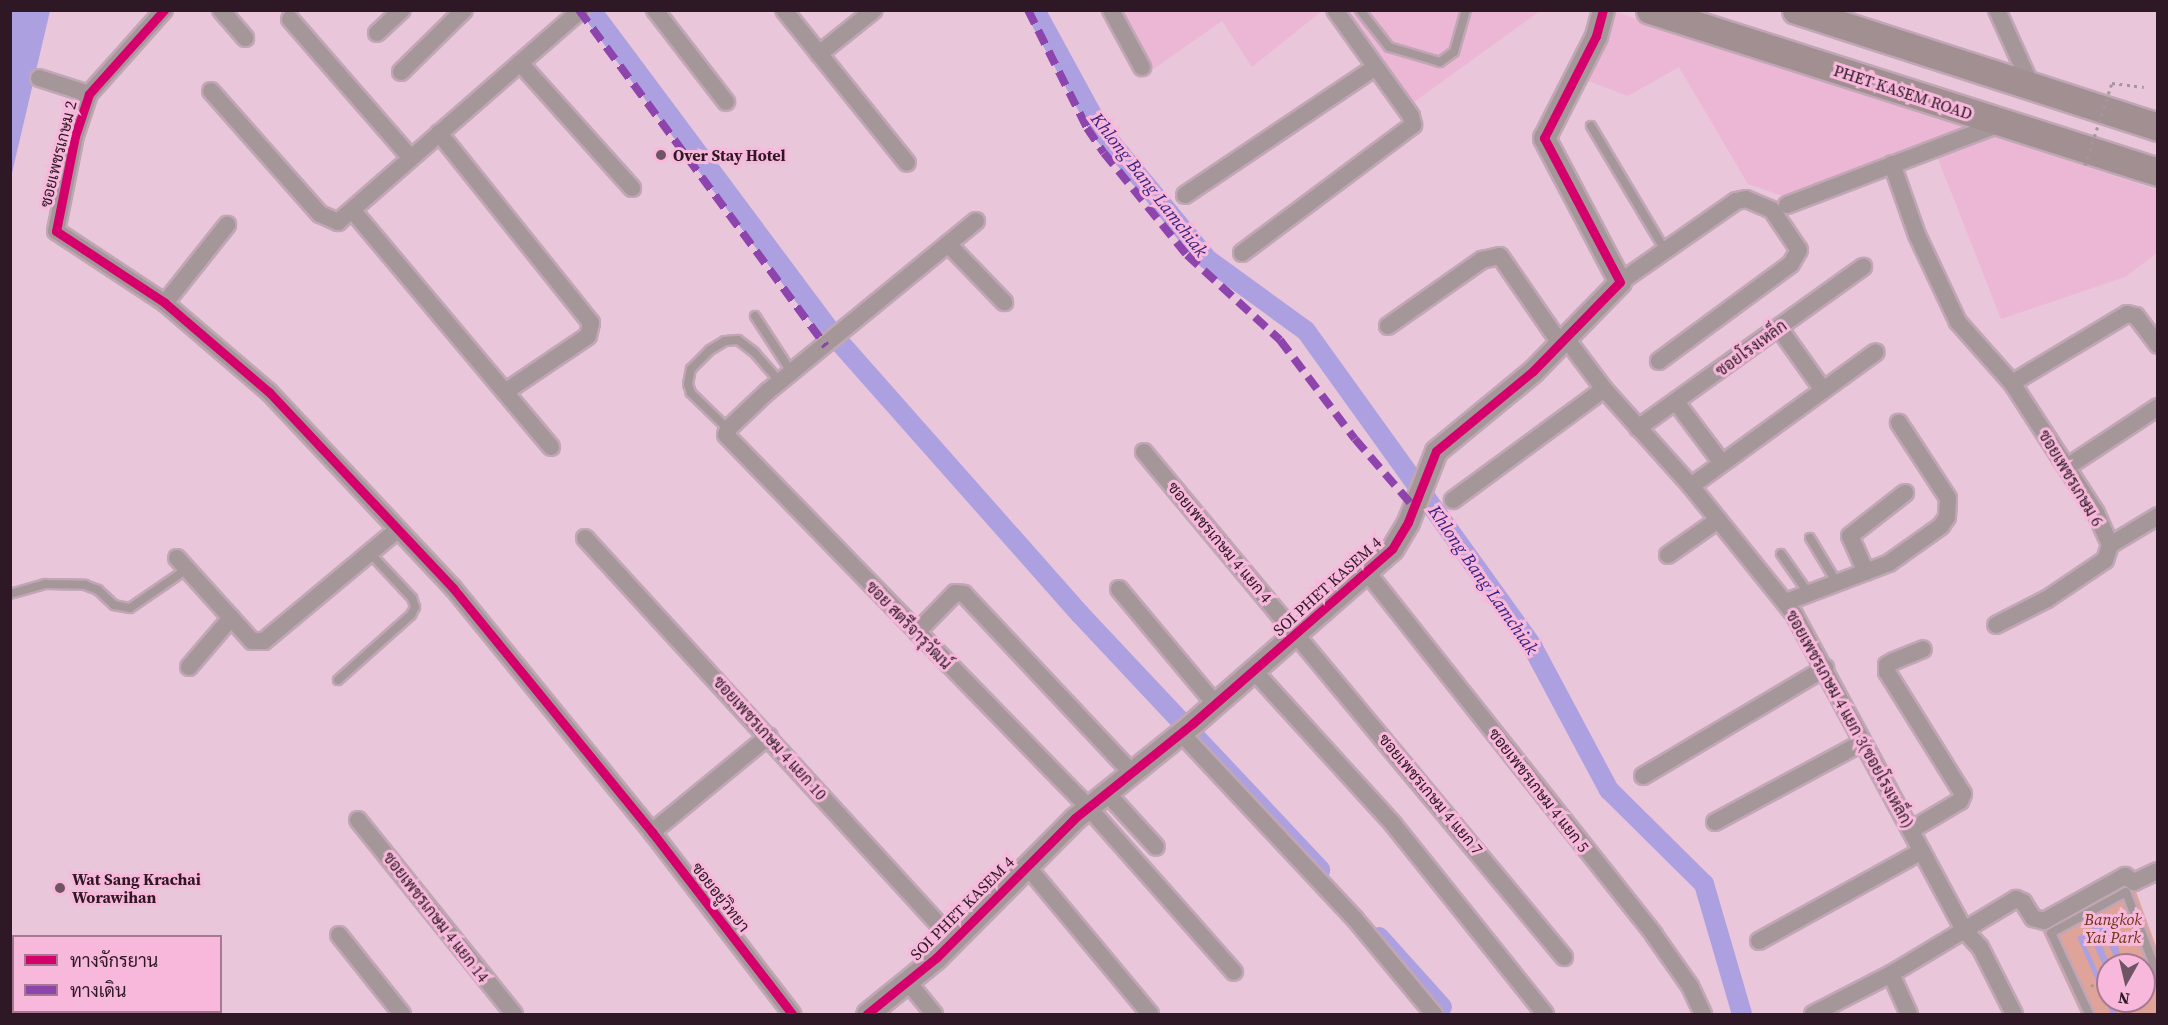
<!DOCTYPE html>
<meta charset="utf-8">
<style>
body{margin:0}
#map{position:relative;width:2168px;height:1025px;overflow:hidden;background:#e9c6da;font-family:"Source Serif 4",Sarabun,serif}
div>[style]{position:absolute}
[style*='--x']{left:calc(var(--x)*1px);top:calc(var(--y)*1px);width:calc(var(--w)*1px);rotate:calc(var(--a)*1deg)}
.built>*{inset:0;background:#ecb7d5}
.green>*{inset:0;background:#dfa399}
.water>*{inset:0;background:#aca0e0}
.canal>*{height:20px;margin:-10px;padding:0 10px;transform-origin:10px;border-radius:10px;background:#aca0e0}
.path>*{height:3px;margin-top:-1.5px;transform-origin:0;background:repeating-linear-gradient(90deg,#a59699 0 3px,transparent 0 7.5px)}
.roads{filter:drop-shadow(2px 0 #c1a6b5) drop-shadow(-2px 0 #c1a6b5) drop-shadow(0 2px #c1a6b5) drop-shadow(0 -2px #c1a6b5)}
.service>*{height:8px;margin:-4px;padding:0 4px;transform-origin:4px;border-radius:4px;background:#a59799}
.minor>*{height:16px;margin:-8px;padding:0 8px;transform-origin:8px;border-radius:8px;background:#a59799}
.tertiary>*{height:21px;margin:-10.5px;padding:0 10.5px;transform-origin:10.5px;border-radius:10.5px;background:#a59799}
.primary>*{height:27px;margin:-13.5px;padding:0 13.5px;transform-origin:13.5px;border-radius:13.5px;background:#a18f92}
.path-bridge>*{height:3px;margin-top:-1.5px;transform-origin:0;background:repeating-linear-gradient(90deg,#a59699 0 3px,transparent 0 7.5px)}
.quiet>*{height:8px;margin-top:-4px;transform-origin:0;background:repeating-linear-gradient(90deg,#8e44ad 0 15px,transparent 0 23px)}
.cycleway>*{height:9px;margin:-4.5px;padding:0 4.5px;transform-origin:4.5px;border-radius:4.5px;background:#d6006c}
.dots>*{width:16px;height:16px;translate:-50% -50%;box-sizing:border-box;border:3px solid #f7b8db;border-radius:50%}
span{translate:-50% -50%;white-space:nowrap;text-align:center;line-height:1.15;-webkit-text-stroke:6px #f7b8db;paint-order:stroke}
.street-label{font-size:16px;color:#2e1825}
.poi-label{font-size:16px;color:#2e1825;font-weight:700}
.left{translate:0 -50%;text-align:left}
.park-label{font-size:16px;color:#6b3216;font-style:italic}
.water-label{font-size:18px;color:#331f7f;font-style:italic}
.frame{position:absolute;inset:0;border:12px solid #2e1825;pointer-events:none}
.legend{position:absolute;left:12px;top:935px;width:210px;height:78px;box-sizing:border-box;background:#f7b8db;border:2px solid #a77892;margin:0;padding:8px 10px;list-style:none;font-size:18px;color:#2e1825}
.legend li{display:flex;align-items:center;gap:12px;height:30px}
.legend b{width:30px;border:2px solid #a77892}
.north{position:absolute;left:2096px;top:953px;width:60px;height:60px;box-sizing:border-box;background:#f7b8db;border:2px solid #a77892;border-radius:50%;rotate:188deg;font-size:16px;font-weight:700;line-height:24px;text-align:center;color:#2e1825}
.north::after{content:'';display:block;margin:auto;width:21px;height:27px;background:#6f5564;clip-path:polygon(50% 0,100% 100%,50% 72%,0 100%)}
</style>
<div id="map">
<div class="built">
<i style="clip-path:polygon(1104px 11px,1322px 11px,1252px 67px,1222px 21px,1139px 79px)"></i>
<i style="clip-path:polygon(1345px 11px,1540px 11px,1414px 102px)"></i>
<i style="clip-path:polygon(1613px 11px,2157px 190px,2157px 253px,2125px 277px,2001px 319px,1933px 146px,1789px 198px,1748px 184px,1679px 67px,1628px 96px,1588px 81px)"></i>
</div>
<div class="green">
<i style="clip-path:polygon(evenodd,2123px 882px,2134px 886px,2157px 949px,2157px 1014px,2081px 1014px,2041px 928px,2123px 882px,2108px 965px,2144px 965px,2144px 1001px,2108px 1001px,2108px 965px)"></i>
</div>
<div class="water">
<i style="clip-path:polygon(11px 11px,50px 11px,11px 177px)"></i>
<i style="clip-path:polygon(2102px 923px,2108px 925px,2125px 965px,2118px 965px,2102px 931px,2096px 931px,2110px 965px,2108px 976px,2090px 937px,2083px 939px,2117px 1014px,2111px 1014px,2077px 937px)"></i>
</div>
<div class="canal">
<i style="--x:591;--y:10;--w:407;--a:53.3"></i>
<i style="--x:834;--y:336;--w:371;--a:48.5"></i>
<i style="--x:1080;--y:614;--w:351;--a:46.8"></i>
<i style="--x:1035;--y:10;--w:136;--a:61.4"></i>
<i style="--x:1100;--y:129;--w:168;--a:50.5"></i>
<i style="--x:1207;--y:259;--w:122;--a:36"></i>
<i style="--x:1306;--y:331;--w:388;--a:54.3"></i>
<i style="--x:1532;--y:646;--w:163;--a:61.9"></i>
<i style="--x:1609;--y:790;--w:134;--a:44.7"></i>
<i style="--x:1704;--y:884;--w:135;--a:73.7"></i>
<i style="--x:1379;--y:937;--w:94;--a:48"></i>
</div>
<div class="path">
<i style="--x:2112;--y:83;--w:32;--a:7"></i>
<i style="--x:2091;--y:986;--w:19;--a:-28"></i>
</div>
<div class="roads">
<div class="service">
<i style="--x:1360;--y:10;--w:47;--a:51.9"></i>
<i style="--x:1389;--y:47;--w:53;--a:16.4"></i>
<i style="--x:1440;--y:62;--w:17;--a:-36"></i>
<i style="--x:1454;--y:52;--w:44;--a:-74.1"></i>
<i style="--x:1591;--y:126;--w:144;--a:59.2"></i>
<i style="--x:755;--y:316;--w:68;--a:57"></i>
<i style="--x:728;--y:429;--w:52;--a:-135.8"></i>
<i style="--x:691;--y:393;--w:9;--a:-108"></i>
<i style="--x:688;--y:384;--w:15;--a:-79"></i>
<i style="--x:691;--y:369;--w:27;--a:-45"></i>
<i style="--x:710;--y:350;--w:17;--a:-31"></i>
<i style="--x:725;--y:341;--w:13;--a:-4"></i>
<i style="--x:738;--y:340;--w:20;--a:37"></i>
<i style="--x:754;--y:352;--w:40;--a:49"></i>
<i style="--x:1810;--y:538;--w:52;--a:59"></i>
<i style="--x:1781;--y:554;--w:49;--a:55"></i>
<i style="--x:10;--y:594;--w:37;--a:-16"></i>
<i style="--x:46;--y:584;--w:39;--a:1"></i>
<i style="--x:85;--y:585;--w:14;--a:21"></i>
<i style="--x:98;--y:590;--w:22;--a:43"></i>
<i style="--x:114;--y:605;--w:16;--a:11"></i>
<i style="--x:130;--y:608;--w:69;--a:-34.4"></i>
<i style="--x:338;--y:680;--w:98;--a:-41.7"></i>
<i style="--x:411;--y:615;--w:9;--a:-63"></i>
<i style="--x:415;--y:607;--w:9;--a:-108"></i>
<i style="--x:412;--y:598;--w:62;--a:-133"></i>
<i style="--x:88;--y:1014;--w:3;--a:-45"></i>
<i style="--x:2089;--y:1014;--w:89;--a:-115.1"></i>
<i style="--x:2051;--y:933;--w:85;--a:-28.7"></i>
<i style="--x:2126;--y:892;--w:90;--a:69.1"></i>
</div>
<div class="minor">
<i style="--x:164;--y:10;--w:113;--a:131.8"></i>
<i style="--x:89;--y:94;--w:44;--a:108.4"></i>
<i style="--x:75;--y:136;--w:97;--a:101.3"></i>
<i style="--x:56;--y:231;--w:131;--a:33.4"></i>
<i style="--x:165;--y:303;--w:137;--a:40.6"></i>
<i style="--x:269;--y:392;--w:269;--a:46.8"></i>
<i style="--x:453;--y:588;--w:315;--a:50.8"></i>
<i style="--x:652;--y:832;--w:230;--a:52.4"></i>
<i style="--x:221;--y:10;--w:37;--a:49"></i>
<i style="--x:655;--y:10;--w:116;--a:52.3"></i>
<i style="--x:784;--y:10;--w:196;--a:51.2"></i>
<i style="--x:1111;--y:10;--w:65;--a:61.5"></i>
<i style="--x:1997;--y:10;--w:85;--a:65.6"></i>
<i style="--x:290;--y:19;--w:183;--a:49"></i>
<i style="--x:377;--y:33;--w:34;--a:-43"></i>
<i style="--x:819;--y:54;--w:70;--a:-38.7"></i>
<i style="--x:520;--y:63;--w:168;--a:48.1"></i>
<i style="--x:401;--y:72;--w:88;--a:-44.5"></i>
<i style="--x:39;--y:78;--w:52;--a:17.7"></i>
<i style="--x:211;--y:91;--w:164;--a:48.5"></i>
<i style="--x:320;--y:214;--w:20;--a:24"></i>
<i style="--x:338;--y:222;--w:322;--a:-41.1"></i>
<i style="--x:439;--y:133;--w:243;--a:51.3"></i>
<i style="--x:591;--y:323;--w:13;--a:103"></i>
<i style="--x:588;--y:336;--w:100;--a:146"></i>
<i style="--x:1892;--y:164;--w:75;--a:70.6"></i>
<i style="--x:1917;--y:235;--w:96;--a:64.8"></i>
<i style="--x:1958;--y:322;--w:81;--a:48.5"></i>
<i style="--x:2012;--y:383;--w:155;--a:57.1"></i>
<i style="--x:2096;--y:513;--w:35;--a:66"></i>
<i style="--x:2110;--y:545;--w:16;--a:108"></i>
<i style="--x:2105;--y:560;--w:70;--a:146.1"></i>
<i style="--x:2047;--y:599;--w:57;--a:153"></i>
<i style="--x:1185;--y:195;--w:228;--a:-33.9"></i>
<i style="--x:1787;--y:205;--w:230;--a:-20.9"></i>
<i style="--x:353;--y:211;--w:308;--a:50"></i>
<i style="--x:976;--y:221;--w:269;--a:140.7"></i>
<i style="--x:768;--y:391;--w:55;--a:136.5"></i>
<i style="--x:728;--y:429;--w:6;--a:108"></i>
<i style="--x:726;--y:435;--w:519;--a:45.78"></i>
<i style="--x:1088;--y:807;--w:220;--a:48.5"></i>
<i style="--x:948;--y:244;--w:81;--a:46"></i>
<i style="--x:1242;--y:253;--w:214;--a:-36.8"></i>
<i style="--x:1413;--y:125;--w:9;--a:-103"></i>
<i style="--x:1411;--y:116;--w:130;--a:-125.6"></i>
<i style="--x:1620;--y:282;--w:141;--a:-34.9"></i>
<i style="--x:1736;--y:201;--w:10;--a:-11"></i>
<i style="--x:1746;--y:199;--w:28;--a:23"></i>
<i style="--x:1772;--y:210;--w:48;--a:56"></i>
<i style="--x:1799;--y:250;--w:16;--a:120"></i>
<i style="--x:1791;--y:264;--w:164;--a:143.7"></i>
<i style="--x:165;--y:303;--w:100;--a:-51.5"></i>
<i style="--x:1388;--y:326;--w:115;--a:-35.1"></i>
<i style="--x:1482;--y:260;--w:18;--a:-13"></i>
<i style="--x:1500;--y:256;--w:106;--a:55.4"></i>
<i style="--x:1779;--y:328;--w:76;--a:54.6"></i>
<i style="--x:1565;--y:337;--w:65;--a:53.1"></i>
<i style="--x:1604;--y:389;--w:130;--a:48.1"></i>
<i style="--x:1691;--y:486;--w:164;--a:51.2"></i>
<i style="--x:1794;--y:614;--w:359;--a:61.7"></i>
<i style="--x:1964;--y:930;--w:23;--a:47"></i>
<i style="--x:1980;--y:947;--w:75;--a:63.1"></i>
<i style="--x:2012;--y:383;--w:134;--a:-31"></i>
<i style="--x:2127;--y:314;--w:9;--a:13"></i>
<i style="--x:2136;--y:316;--w:36;--a:53"></i>
<i style="--x:1676;--y:402;--w:76;--a:53"></i>
<i style="--x:1638;--y:428;--w:277;--a:-35.6"></i>
<i style="--x:1144;--y:452;--w:657;--a:50.25"></i>
<i style="--x:2067;--y:467;--w:109;--a:-33.4"></i>
<i style="--x:1691;--y:486;--w:228;--a:-35.9"></i>
<i style="--x:1453;--y:500;--w:187;--a:-36.3"></i>
<i style="--x:585;--y:538;--w:545;--a:47.53"></i>
<i style="--x:2110;--y:545;--w:56;--a:-31.1"></i>
<i style="--x:1668;--y:555;--w:61;--a:-35"></i>
<i style="--x:177;--y:558;--w:112;--a:47.9"></i>
<i style="--x:252;--y:641;--w:12;--a:0"></i>
<i style="--x:264;--y:641;--w:173;--a:-39.8"></i>
<i style="--x:1366;--y:571;--w:464;--a:51.6"></i>
<i style="--x:1654;--y:935;--w:62;--a:54.8"></i>
<i style="--x:1690;--y:986;--w:31;--a:65"></i>
<i style="--x:1866;--y:572;--w:39;--a:-114"></i>
<i style="--x:1850;--y:536;--w:70;--a:-38"></i>
<i style="--x:1119;--y:589;--w:150;--a:50.1"></i>
<i style="--x:1786;--y:602;--w:110;--a:-20.7"></i>
<i style="--x:1889;--y:563;--w:64;--a:-35.4"></i>
<i style="--x:1941;--y:526;--w:11;--a:-56"></i>
<i style="--x:1947;--y:517;--w:19;--a:-87"></i>
<i style="--x:1948;--y:498;--w:90;--a:-123.2"></i>
<i style="--x:917;--y:632;--w:54;--a:-45.7"></i>
<i style="--x:955;--y:593;--w:9;--a:6"></i>
<i style="--x:964;--y:594;--w:244;--a:46.8"></i>
<i style="--x:189;--y:667;--w:65;--a:-49.4"></i>
<i style="--x:1254;--y:671;--w:207;--a:47.7"></i>
<i style="--x:1393;--y:824;--w:243;--a:51.3"></i>
<i style="--x:1181;--y:733;--w:255;--a:46.9"></i>
<i style="--x:1355;--y:919;--w:124;--a:50.3"></i>
<i style="--x:1643;--y:776;--w:212;--a:-30.7"></i>
<i style="--x:1106;--y:792;--w:74;--a:47.7"></i>
<i style="--x:358;--y:820;--w:249;--a:51.2"></i>
<i style="--x:1715;--y:822;--w:167;--a:-28.3"></i>
<i style="--x:1911;--y:830;--w:57;--a:-30.6"></i>
<i style="--x:1960;--y:801;--w:8;--a:-67"></i>
<i style="--x:1963;--y:794;--w:144;--a:-121.9"></i>
<i style="--x:1887;--y:672;--w:7;--a:-90"></i>
<i style="--x:1887;--y:665;--w:8;--a:-30"></i>
<i style="--x:1894;--y:661;--w:31;--a:-22"></i>
<i style="--x:652;--y:832;--w:151;--a:-39.4"></i>
<i style="--x:1026;--y:865;--w:194;--a:50.2"></i>
<i style="--x:339;--y:935;--w:101;--a:51.4"></i>
<i style="--x:1759;--y:941;--w:186;--a:-28.9"></i>
<i style="--x:1891;--y:974;--w:44;--a:65.8"></i>
<i style="--x:907;--y:981;--w:43;--a:50.7"></i>
<i style="--x:1813;--y:1014;--w:88;--a:-27.1"></i>
<i style="--x:1891;--y:974;--w:146;--a:-31"></i>
<i style="--x:2016;--y:899;--w:8;--a:23"></i>
<i style="--x:2023;--y:902;--w:19;--a:58"></i>
<i style="--x:2033;--y:918;--w:11;--a:15"></i>
<i style="--x:2044;--y:921;--w:93;--a:-29.1"></i>
<i style="--x:2125;--y:876;--w:11;--a:34"></i>
<i style="--x:2134;--y:882;--w:26;--a:-25"></i>
</div>
<div class="tertiary">
<i style="--x:867;--y:1014;--w:89;--a:-39.1"></i>
<i style="--x:936;--y:958;--w:197;--a:-45.2"></i>
<i style="--x:1075;--y:818;--w:150;--a:-38.8"></i>
<i style="--x:1192;--y:724;--w:266;--a:-41.2"></i>
<i style="--x:1392;--y:549;--w:31;--a:-59"></i>
<i style="--x:1408;--y:522;--w:76;--a:-68.5"></i>
<i style="--x:1436;--y:451;--w:126;--a:-39.5"></i>
<i style="--x:1533;--y:371;--w:124;--a:-45.7"></i>
<i style="--x:1620;--y:282;--w:163;--a:-117.8"></i>
<i style="--x:1544;--y:138;--w:114;--a:-63"></i>
<i style="--x:1596;--y:36;--w:27;--a:-75"></i>
</div>
<div class="primary">
<i style="--x:1650;--y:10;--w:533;--a:17.69"></i>
<i style="--x:1796;--y:10;--w:380;--a:17.9"></i>
</div>
</div>
<div class="path-bridge">
<i style="--x:2085;--y:165;--w:86;--a:-71.8"></i>
</div>
<div class="quiet">
<i style="--x:579;--y:10;--w:417;--a:53.7"></i>
<i style="--x:1028;--y:10;--w:132;--a:63.4"></i>
<i style="--x:1087;--y:128;--w:30;--a:56"></i>
<i style="--x:1104;--y:153;--w:132;--a:50.9"></i>
<i style="--x:1187;--y:255;--w:126;--a:42.4"></i>
<i style="--x:1280;--y:340;--w:124;--a:52.9"></i>
<i style="--x:1355;--y:439;--w:89;--a:49.1"></i>
</div>
<div class="cycleway">
<i style="--x:164;--y:10;--w:113;--a:131.8"></i>
<i style="--x:89;--y:94;--w:44;--a:108.4"></i>
<i style="--x:75;--y:136;--w:97;--a:101.3"></i>
<i style="--x:56;--y:231;--w:131;--a:33.4"></i>
<i style="--x:165;--y:303;--w:137;--a:40.6"></i>
<i style="--x:269;--y:392;--w:269;--a:46.8"></i>
<i style="--x:453;--y:588;--w:315;--a:50.8"></i>
<i style="--x:652;--y:832;--w:230;--a:52.4"></i>
<i style="--x:867;--y:1014;--w:89;--a:-39.1"></i>
<i style="--x:936;--y:958;--w:197;--a:-45.2"></i>
<i style="--x:1075;--y:818;--w:150;--a:-38.8"></i>
<i style="--x:1192;--y:724;--w:266;--a:-41.2"></i>
<i style="--x:1392;--y:549;--w:31;--a:-59"></i>
<i style="--x:1408;--y:522;--w:76;--a:-68.5"></i>
<i style="--x:1436;--y:451;--w:126;--a:-39.5"></i>
<i style="--x:1533;--y:371;--w:124;--a:-45.7"></i>
<i style="--x:1620;--y:282;--w:163;--a:-117.8"></i>
<i style="--x:1544;--y:138;--w:114;--a:-63"></i>
<i style="--x:1596;--y:36;--w:27;--a:-75"></i>
</div>
<div class="dots">
<i style="left:661px;top:155px;background:#6f5564"></i>
<i style="left:60px;top:888px;background:#6f5564"></i>
</div>
<div class="street-label">
<span style="left:1903px;top:92px;rotate:18deg">PHET KASEM ROAD</span>
<span style="left:58px;top:154px;rotate:-76deg">ซอยเพชรเกษม 2</span>
<span style="left:1751px;top:348px;rotate:-36deg">ซอยโรงเหล็ก</span>
<span style="left:2071px;top:478px;rotate:59deg">ซอยเพชรเกษม 6</span>
<span style="left:1220px;top:542px;rotate:50deg">ซอยเพชรเกษม 4 แยก 4</span>
<span style="left:1327px;top:586px;rotate:-42deg">SOI PHET KASEM 4</span>
<span style="left:909px;top:625px;rotate:46deg">ซอย สตรีจารุวัฒน์</span>
<span style="left:1850px;top:719px;rotate:61deg">ซอยเพชรเกษม 4 แยก 3(ซอยโรงเหล็ก)</span>
<span style="left:770px;top:738px;rotate:48deg">ซอยเพชรเกษม 4 แยก 10</span>
<span style="left:1539px;top:790px;rotate:52deg">ซอยเพชรเกษม 4 แยก 5</span>
<span style="left:1431px;top:794px;rotate:50deg">ซอยเพชรเกษม 4 แยก 7</span>
<span style="left:721px;top:897px;rotate:52deg">ซอยอยู่วิทยา</span>
<span style="left:962px;top:908px;rotate:-45deg">SOI PHET KASEM 4</span>
<span style="left:436px;top:917px;rotate:52deg">ซอยเพชรเกษม 4 แยก 14</span>
</div>
<div class="poi-label">
<span class="left" style="left:673px;top:155px">Over Stay Hotel</span>
<span class="left" style="left:72px;top:888px">Wat Sang Krachai<br>Worawihan</span>
</div>
<div class="park-label">
<span style="left:2113px;top:928px">Bangkok<br>Yai Park</span>
</div>
<div class="water-label">
<span style="left:1149px;top:185px;rotate:52deg">Khlong Bang Lamchiak</span>
<span style="left:1483px;top:580px;rotate:55deg">Khlong Bang Lamchiak</span>
</div>
<div class="frame"></div>
<ul class="legend">
<li><b style="height:8px;background:#d6006c"></b>ทางจักรยาน</li>
<li><b style="height:8px;background:#8e44ad"></b>ทางเดิน</li>
</ul>
<div class="north">N</div>
</div>
